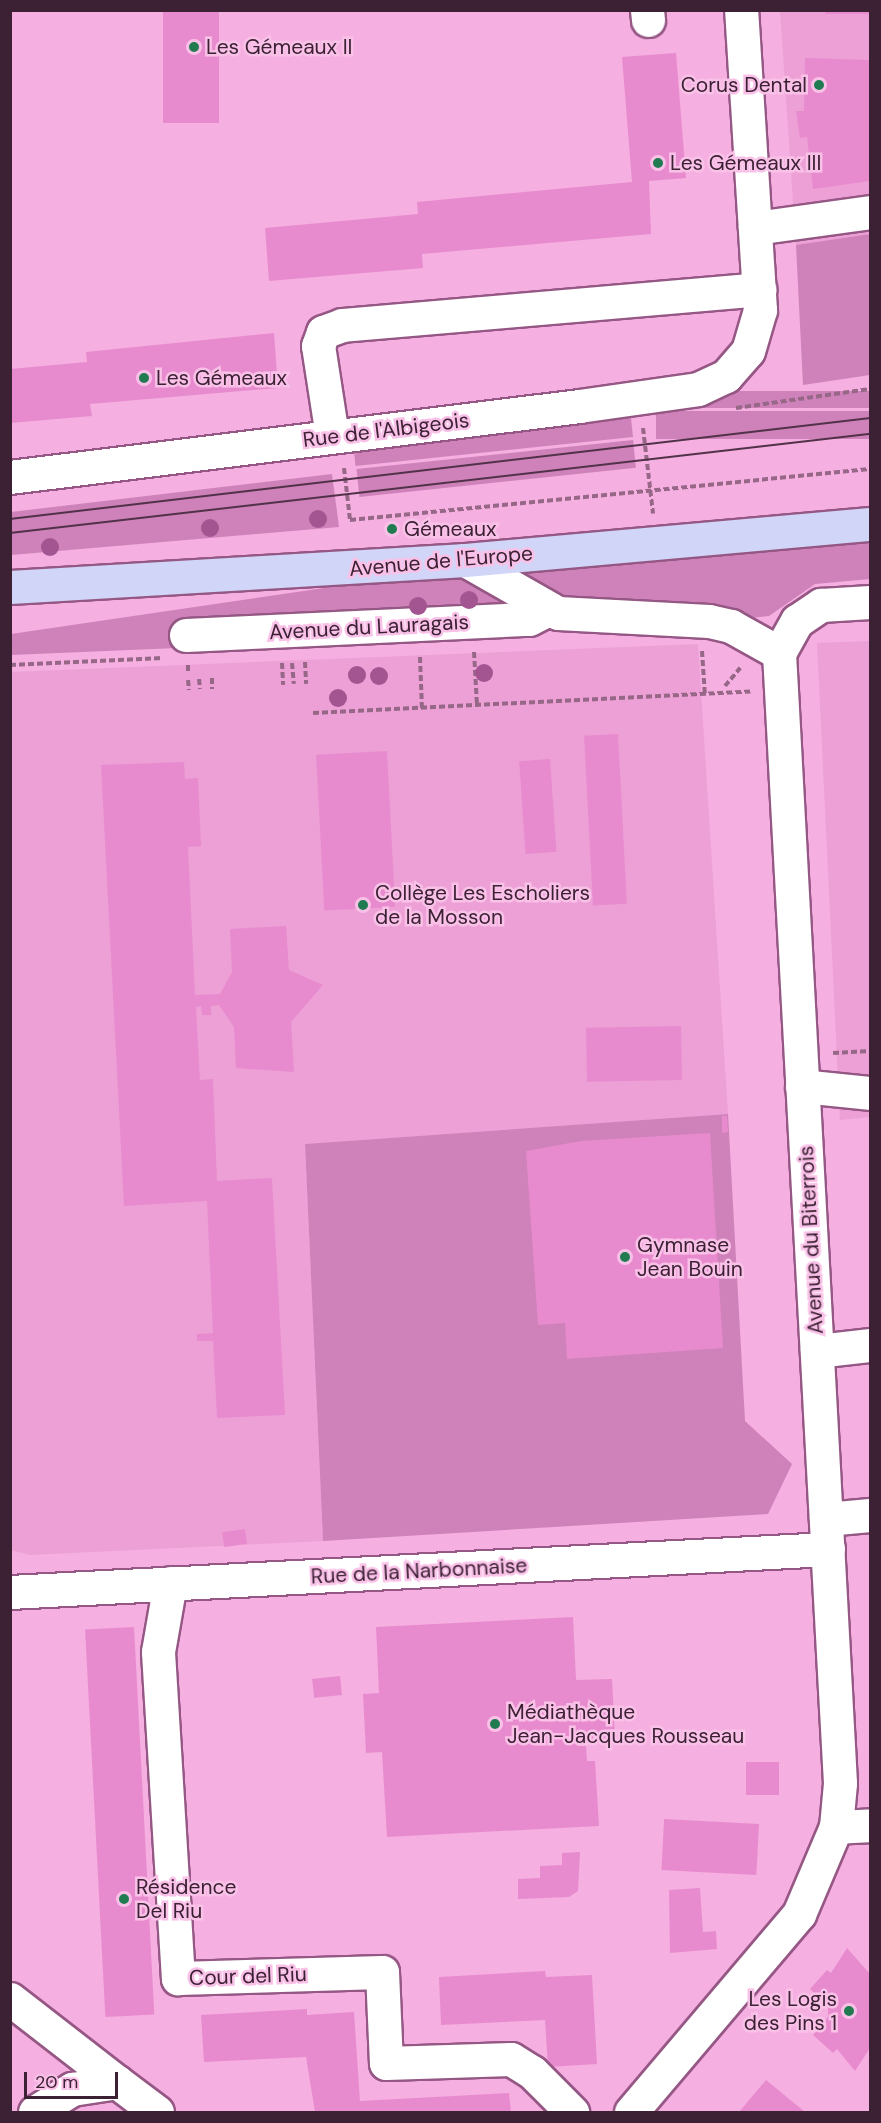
<!DOCTYPE html>
<meta charset="utf-8">
<style>
body{margin:0}
#map{position:relative;width:881px;height:2123px;overflow:hidden;background:#f5afe0;font-family:"DM Sans",sans-serif}
div>[style]{position:absolute}
[style*='--x']{left:calc(var(--x)*1px);top:calc(var(--y)*1px);width:calc(var(--w)*1px);rotate:calc(var(--a)*1deg)}
.built>*{inset:0;background:#eca0d6}
.green>*{inset:0;background:#ce82b9;transform-origin:0 0}
.building>*{inset:0;background:#e88bce;transform-origin:0 0}
.path>*{height:4px;margin-top:-2px;transform-origin:0;background:repeating-linear-gradient(90deg,#976788 0 6px,transparent 0 9px)}
.roads{filter:drop-shadow(2px 0 #955784) drop-shadow(-2px 0 #955784) drop-shadow(0 2px #955784) drop-shadow(0 -2px #955784)}
.minor>*{height:33px;margin:-16.5px;padding:0 16.5px;transform-origin:16.5px;border-radius:16.5px;background:#fff}
.major>*{height:33px;margin:-16.5px;padding:0 16.5px;transform-origin:16.5px;border-radius:16.5px;background:#d1d6f9}
.tram>*{height:1.5px;margin:-0.75px;padding:0 0.75px;transform-origin:0.75px;border-radius:0.75px;background:#523249}
.trees>*{width:18px;height:18px;margin:-9px;border-radius:50%;background:#a25590}
.dots>*{width:16px;height:16px;translate:-50% -50%;box-sizing:border-box;border:3px solid #fac1e8;border-radius:50%}
span{translate:-50% -50%;white-space:nowrap;text-align:center;line-height:1.15;-webkit-text-stroke:5px #fac1e8;paint-order:stroke}
.poi-label{font-size:21px;color:#3c2134}
.left{translate:0 -50%;text-align:left}
.right{translate:-100% -50%;text-align:right}
.street-label{font-size:21px;color:#3c2134}
.frame{position:absolute;inset:0;border:12px solid #3c2134;pointer-events:none}
.scale{position:absolute;left:24px;top:2072px;width:94px;height:27px;box-sizing:border-box;border:3px solid #3c2134;border-top:0;padding-left:8px;font-size:18px;line-height:21px;white-space:nowrap;color:#3c2134;-webkit-text-stroke:4px #fac1e8;paint-order:stroke}
</style>
<div id="map">
<div class="built">
<i style="clip-path:polygon(780px 11px,870px 11px,870px 234px,796px 245px)"></i>
<i style="clip-path:polygon(870px 641px,870px 1117px,840px 1120px,817px 643px)"></i>
<i style="clip-path:polygon(698px 644px,728px 1114px,305px 1144px,323px 1541px,30px 1555px,11px 1550px,11px 672px)"></i>
</div>
<div class="green">
<i style="clip-path:polygon(870px 234px,870px 375px,803px 385px,796px 245px)"></i>
<i style="left:870px;top:391px;width:17px;height:217px;rotate:90deg"></i>
<i style="left:870px;top:411px;width:28px;height:214px;rotate:90deg"></i>
<i style="left:631px;top:418px;width:19px;height:279px;rotate:84deg"></i>
<i style="left:633px;top:440px;width:28px;height:278px;rotate:84deg"></i>
<i style="clip-path:polygon(332px 474px,339px 527px,11px 555px,11px 512px)"></i>
<i style="clip-path:polygon(870px 542px,870px 579px,815px 584px,769px 616px,751px 618px,563px 603px,511px 573px)"></i>
<i style="clip-path:polygon(471px 576px,521px 612px,177px 648px,11px 655px,11px 634px,331px 587px)"></i>
<i style="clip-path:polygon(728px 1114px,745px 1421px,792px 1464px,768px 1514px,323px 1541px,305px 1144px)"></i>
</div>
<div class="building">
<i style="left:163px;top:10px;width:56px;height:113px"></i>
<i style="left:825px;top:10px;width:45px;height:4px"></i>
<i style="clip-path:polygon(676px 53px,686px 178px,649px 181px,651px 234px,422px 254px,423px 268px,269px 281px,265px 228px,418px 214px,417px 202px,632px 182px,622px 57px)"></i>
<i style="clip-path:polygon(805px 58px,870px 60px,870px 181px,813px 189px,807px 137px,800px 138px,796px 111px,804px 111px)"></i>
<i style="clip-path:polygon(274px 333px,278px 388px,90px 404px,92px 416px,10px 423px,10px 369px,87px 362px,86px 352px)"></i>
<i style="left:618px;top:734px;width:170px;height:34px;rotate:87deg"></i>
<i style="left:387px;top:751px;width:156px;height:71px;rotate:87deg"></i>
<i style="left:550px;top:759px;width:93px;height:31px;rotate:86deg"></i>
<i style="clip-path:polygon(184px 762px,185px 779px,198px 778px,201px 846px,188px 847px,195px 995px,220px 994px,232px 972px,230px 929px,286px 926px,289px 970px,323px 985px,291px 1022px,294px 1072px,236px 1068px,234px 1027px,219px 1005px,211px 1006px,211px 1015px,202px 1015px,201px 1006px,196px 1007px,200px 1080px,213px 1079px,217px 1181px,272px 1178px,285px 1415px,217px 1418px,213px 1341px,197px 1341px,197px 1334px,213px 1333px,207px 1201px,124px 1206px,101px 765px)"></i>
<i style="left:681px;top:1026px;width:54px;height:95px;rotate:89deg"></i>
<i style="clip-path:polygon(722px 1116px,727px 1116px,728px 1132px,722px 1133px)"></i>
<i style="clip-path:polygon(710px 1133px,723px 1348px,567px 1359px,565px 1323px,538px 1325px,526px 1151px,581px 1141px)"></i>
<i style="left:245px;top:1529px;width:15px;height:23px;rotate:82deg"></i>
<i style="clip-path:polygon(573px 1617px,576px 1680px,612px 1679px,615px 1738px,577px 1739px,577px 1746px,586px 1746px,587px 1761px,595px 1761px,599px 1826px,387px 1837px,382px 1752px,366px 1753px,363px 1694px,379px 1693px,376px 1627px)"></i>
<i style="left:134px;top:1627px;width:388px;height:49px;rotate:87deg"></i>
<i style="left:340px;top:1676px;width:19px;height:28px;rotate:84deg"></i>
<i style="left:779px;top:1762px;width:33px;height:33px;rotate:90deg"></i>
<i style="left:759px;top:1824px;width:51px;height:95px;rotate:93deg"></i>
<i style="clip-path:polygon(580px 1852px,578px 1891px,569px 1897px,518px 1899px,518px 1879px,540px 1878px,540px 1866px,562px 1865px,562px 1853px)"></i>
<i style="clip-path:polygon(700px 1888px,703px 1932px,716px 1931px,717px 1949px,670px 1953px,669px 1890px)"></i>
<i style="clip-path:polygon(847px 1948px,870px 1974px,870px 2048px,855px 2071px,837px 2049px,833px 2053px,813px 2035px,828px 2017px,828px 2006px,810px 1989px,827px 1970px,831px 1973px)"></i>
<i style="clip-path:polygon(545px 1971px,546px 1977px,592px 1975px,597px 2064px,548px 2067px,545px 2020px,441px 2025px,439px 1977px)"></i>
<i style="clip-path:polygon(307px 2009px,307px 2015px,354px 2012px,360px 2101px,509px 2093px,511px 2112px,315px 2112px,306px 2057px,204px 2062px,201px 2015px)"></i>
<i style="clip-path:polygon(766px 2080px,805px 2112px,739px 2112px)"></i>
</div>
<div class="path">
<i style="--x:736;--y:408;--w:135;--a:-8.1"></i>
<i style="--x:643;--y:428;--w:86;--a:83.3"></i>
<i style="--x:344;--y:468;--w:52;--a:83.4"></i>
<i style="--x:350;--y:520;--w:522;--a:-5.6"></i>
<i style="--x:702;--y:651;--w:45;--a:86.2"></i>
<i style="--x:474;--y:652;--w:54;--a:86.8"></i>
<i style="--x:420;--y:657;--w:52;--a:87.8"></i>
<i style="--x:305;--y:662;--w:22;--a:87"></i>
<i style="--x:282;--y:663;--w:22;--a:87"></i>
<i style="--x:292;--y:663;--w:21;--a:85"></i>
<i style="--x:10;--y:665;--w:153;--a:-2.6"></i>
<i style="--x:188;--y:665;--w:9;--a:90"></i>
<i style="--x:212;--y:678;--w:11;--a:90"></i>
<i style="--x:199;--y:679;--w:10;--a:84"></i>
<i style="--x:188;--y:680;--w:10;--a:84"></i>
<i style="--x:725;--y:686;--w:25;--a:-50"></i>
<i style="--x:313;--y:713;--w:438;--a:-2.8"></i>
<i style="--x:833;--y:1053;--w:37;--a:-3"></i>
</div>
<div class="roads">
<div class="minor">
<i style="--x:647;--y:10;--w:10;--a:84"></i>
<i style="--x:755;--y:228;--w:116;--a:-7.9"></i>
<i style="--x:332;--y:436;--w:91;--a:-98.8"></i>
<i style="--x:318;--y:346;--w:15;--a:-70"></i>
<i style="--x:323;--y:332;--w:20;--a:-20"></i>
<i style="--x:342;--y:325;--w:419;--a:-4.9"></i>
<i style="--x:10;--y:477;--w:573;--a:-7.11"></i>
<i style="--x:579;--y:406;--w:120;--a:-8.1"></i>
<i style="--x:698;--y:389;--w:31;--a:-25"></i>
<i style="--x:726;--y:376;--w:33;--a:-49"></i>
<i style="--x:748;--y:351;--w:43;--a:-73.7"></i>
<i style="--x:760;--y:310;--w:301;--a:-93.6"></i>
<i style="--x:465;--y:560;--w:107;--a:29.7"></i>
<i style="--x:558;--y:613;--w:151;--a:3"></i>
<i style="--x:709;--y:621;--w:23;--a:13"></i>
<i style="--x:731;--y:626;--w:55;--a:29.4"></i>
<i style="--x:186;--y:635;--w:343;--a:-2.7"></i>
<i style="--x:529;--y:619;--w:22;--a:-27"></i>
<i style="--x:802;--y:1086;--w:68;--a:5.9"></i>
<i style="--x:817;--y:1351;--w:53;--a:-6.5"></i>
<i style="--x:826;--y:1519;--w:44;--a:-5.2"></i>
<i style="--x:170;--y:1583;--w:70;--a:99.9"></i>
<i style="--x:158;--y:1652;--w:327;--a:86.5"></i>
<i style="--x:178;--y:1978;--w:204;--a:-1.7"></i>
<i style="--x:382;--y:1972;--w:91;--a:87.5"></i>
<i style="--x:386;--y:2063;--w:125;--a:-1.8"></i>
<i style="--x:511;--y:2059;--w:25;--a:32"></i>
<i style="--x:532;--y:2072;--w:57;--a:45"></i>
<i style="--x:10;--y:1592;--w:819;--a:-3.01"></i>
<i style="--x:836;--y:1827;--w:34;--a:-3"></i>
<i style="--x:10;--y:1999;--w:135;--a:37.8"></i>
<i style="--x:35;--y:2112;--w:44;--a:-31.9"></i>
<i style="--x:72;--y:2089;--w:46;--a:-8.8"></i>
<i style="--x:117;--y:2082;--w:50;--a:36.9"></i>
<i style="--x:631;--y:2112;--w:260;--a:-49.7"></i>
<i style="--x:799;--y:1914;--w:95;--a:-67"></i>
<i style="--x:836;--y:1827;--w:44;--a:-84.8"></i>
<i style="--x:840;--y:1783;--w:1132;--a:-93.09"></i>
<i style="--x:779;--y:653;--w:37;--a:-61"></i>
<i style="--x:797;--y:621;--w:29;--a:-34"></i>
<i style="--x:821;--y:605;--w:49;--a:-3.5"></i>
</div>
<div class="major">
<i style="--x:10;--y:587;--w:456;--a:-3.4"></i>
<i style="--x:465;--y:560;--w:407;--a:-5.1"></i>
</div>
</div>
<div class="tram">
<i style="--x:10;--y:519;--w:866;--a:-6.7"></i>
<i style="--x:10;--y:533;--w:866;--a:-6.57"></i>
</div>
<div class="trees">
<i style="left:318px;top:519px"></i>
<i style="left:210px;top:528px"></i>
<i style="left:50px;top:547px"></i>
<i style="left:469px;top:600px"></i>
<i style="left:418px;top:606px"></i>
<i style="left:484px;top:673px"></i>
<i style="left:357px;top:675px"></i>
<i style="left:379px;top:676px"></i>
<i style="left:338px;top:698px"></i>
</div>
<div class="dots">
<i style="left:194px;top:47px;background:#207b50"></i>
<i style="left:819px;top:85px;background:#207b50"></i>
<i style="left:658px;top:163px;background:#207b50"></i>
<i style="left:144px;top:378px;background:#207b50"></i>
<i style="left:392px;top:529px;background:#207b50"></i>
<i style="left:363px;top:905px;background:#207b50"></i>
<i style="left:625px;top:1257px;background:#207b50"></i>
<i style="left:495px;top:1724px;background:#207b50"></i>
<i style="left:124px;top:1899px;background:#207b50"></i>
<i style="left:849px;top:2011px;background:#207b50"></i>
</div>
<div class="poi-label">
<span class="left" style="left:206px;top:47px">Les Gémeaux II</span>
<span class="right" style="left:807px;top:85px">Corus Dental</span>
<span class="left" style="left:670px;top:163px">Les Gémeaux III</span>
<span class="left" style="left:156px;top:378px">Les Gémeaux</span>
<span class="left" style="left:404px;top:529px">Gémeaux</span>
<span class="left" style="left:375px;top:905px">Collège Les Escholiers<br>de la Mosson</span>
<span class="left" style="left:637px;top:1257px">Gymnase<br>Jean Bouin</span>
<span class="left" style="left:507px;top:1724px">Médiathèque<br>Jean-Jacques Rousseau</span>
<span class="left" style="left:136px;top:1899px">Résidence<br>Del Riu</span>
<span class="right" style="left:837px;top:2011px">Les Logis<br>des Pins 1</span>
</div>
<div class="street-label">
<span style="left:386px;top:430px;rotate:-7deg">Rue de l'Albigeois</span>
<span style="left:441px;top:561px;rotate:-5deg">Avenue de l'Europe</span>
<span style="left:369px;top:627px;rotate:-3deg">Avenue du Lauragais</span>
<span style="left:811px;top:1240px;rotate:-93deg">Avenue du Biterrois</span>
<span style="left:419px;top:1571px;rotate:-3deg">Rue de la Narbonnaise</span>
<span style="left:248px;top:1976px;rotate:-2deg">Cour del Riu</span>
</div>
<div class="frame"></div>
<div class="scale">20 m</div>
</div>
